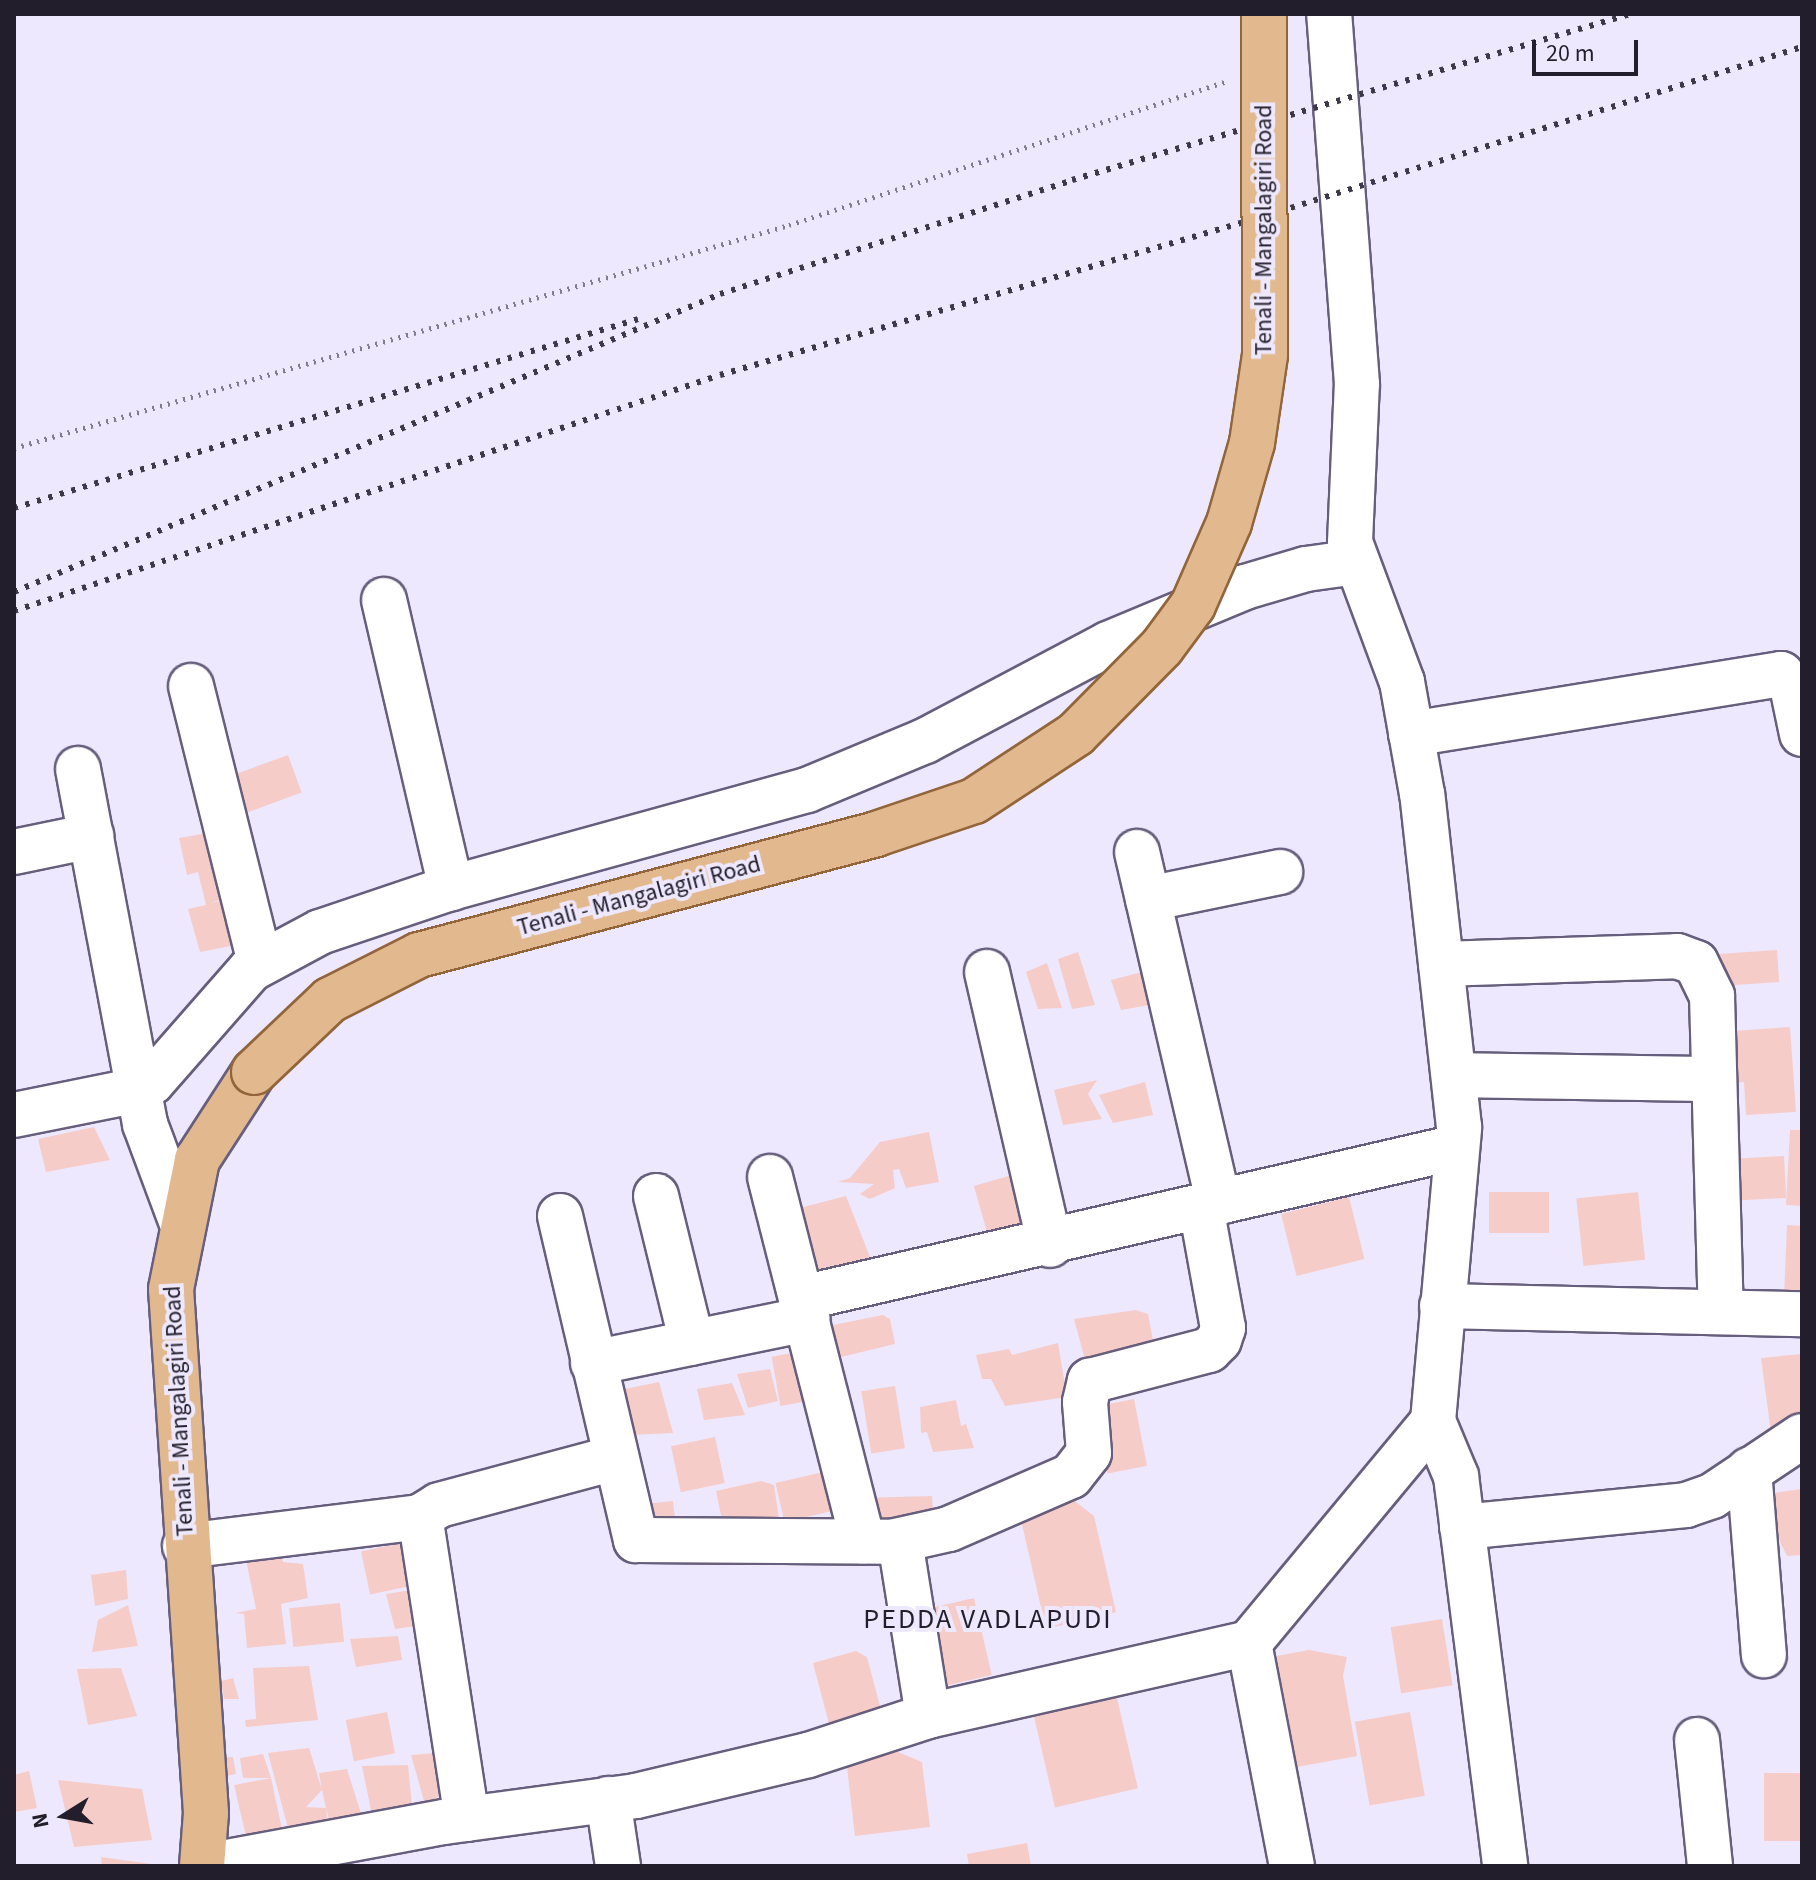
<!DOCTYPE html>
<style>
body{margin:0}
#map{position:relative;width:1816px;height:1880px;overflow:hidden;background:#ede8fd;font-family:"Source Sans 3",sans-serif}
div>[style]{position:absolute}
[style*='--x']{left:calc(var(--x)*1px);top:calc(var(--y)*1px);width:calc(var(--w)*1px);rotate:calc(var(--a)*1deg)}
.building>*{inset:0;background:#f6ccc9;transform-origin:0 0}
.path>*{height:5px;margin-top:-2.5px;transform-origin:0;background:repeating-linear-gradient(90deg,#817c8d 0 2px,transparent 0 8px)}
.roads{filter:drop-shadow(2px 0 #665e7c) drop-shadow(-2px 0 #665e7c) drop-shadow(0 2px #665e7c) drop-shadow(0 -2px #665e7c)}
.minor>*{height:44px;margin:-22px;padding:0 22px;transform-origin:22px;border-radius:22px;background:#fff}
.primary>*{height:44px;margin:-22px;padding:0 22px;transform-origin:22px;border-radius:22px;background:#e2b98e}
.rail>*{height:6px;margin-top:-3px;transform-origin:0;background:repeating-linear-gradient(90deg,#3e3948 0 4px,transparent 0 12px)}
.bridges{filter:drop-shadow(2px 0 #92653a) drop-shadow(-2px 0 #92653a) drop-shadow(0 2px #92653a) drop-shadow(0 -2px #92653a)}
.primary-bridge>*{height:44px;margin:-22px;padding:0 22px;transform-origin:22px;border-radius:22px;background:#e2b98e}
span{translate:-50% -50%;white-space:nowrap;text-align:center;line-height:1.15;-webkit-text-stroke:8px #ede8fd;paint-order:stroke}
.street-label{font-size:24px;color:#221e2b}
.quarter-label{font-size:28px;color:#221e2b;letter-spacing:2px}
.frame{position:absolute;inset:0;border:16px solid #221e2b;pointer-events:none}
.north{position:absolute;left:24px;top:1776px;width:80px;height:80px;-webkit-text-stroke:6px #ede8fd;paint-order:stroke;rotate:259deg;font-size:22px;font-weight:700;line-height:32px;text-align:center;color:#221e2b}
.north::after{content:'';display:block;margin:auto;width:28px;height:36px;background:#221e2b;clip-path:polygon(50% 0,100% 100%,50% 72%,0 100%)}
.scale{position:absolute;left:1532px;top:40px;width:106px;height:36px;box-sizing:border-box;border:4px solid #221e2b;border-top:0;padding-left:10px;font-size:24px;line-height:28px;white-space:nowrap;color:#221e2b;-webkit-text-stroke:6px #ede8fd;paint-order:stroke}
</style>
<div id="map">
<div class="building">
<i style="left:288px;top:755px;width:40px;height:58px;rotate:70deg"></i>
<i style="clip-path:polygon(214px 832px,228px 897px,210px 903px,225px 900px,231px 946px,200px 952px,188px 909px,206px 905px,198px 872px,187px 875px,179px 838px)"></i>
<i style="left:1777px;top:950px;width:32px;height:66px;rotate:86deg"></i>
<i style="clip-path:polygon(1078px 952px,1095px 1005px,1072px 1009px,1058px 959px)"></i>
<i style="clip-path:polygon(1047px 963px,1062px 1008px,1038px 1009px,1026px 972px)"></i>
<i style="clip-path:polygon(1146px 971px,1155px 1004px,1121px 1010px,1111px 980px)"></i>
<i style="clip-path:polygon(1790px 1027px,1796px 1112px,1746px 1115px,1744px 1082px,1722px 1084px,1718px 1032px)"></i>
<i style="clip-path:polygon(1097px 1080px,1088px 1094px,1102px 1119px,1063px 1125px,1054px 1090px)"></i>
<i style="clip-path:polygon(1145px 1082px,1153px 1115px,1113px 1123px,1099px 1095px)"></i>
<i style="clip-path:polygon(94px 1127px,110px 1160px,46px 1172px,38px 1139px)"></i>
<i style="clip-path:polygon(1790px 1130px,1802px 1130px,1802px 1206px,1786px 1205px)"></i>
<i style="clip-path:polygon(929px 1132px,939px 1182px,906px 1188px,899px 1169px,893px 1170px,895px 1188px,870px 1199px,860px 1194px,874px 1184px,838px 1182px,850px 1178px,880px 1142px)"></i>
<i style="left:1784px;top:1156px;width:42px;height:51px;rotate:87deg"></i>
<i style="left:1019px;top:1173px;width:60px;height:47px;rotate:74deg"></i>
<i style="left:1489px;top:1192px;width:60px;height:41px"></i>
<i style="left:1638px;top:1192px;width:68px;height:62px;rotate:84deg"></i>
<i style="clip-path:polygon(846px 1196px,872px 1262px,808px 1278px,792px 1210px)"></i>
<i style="left:1349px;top:1197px;width:64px;height:70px;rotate:76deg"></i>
<i style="clip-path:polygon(1787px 1225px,1802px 1226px,1802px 1298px,1784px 1297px)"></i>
<i style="clip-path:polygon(1136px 1310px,1148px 1314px,1157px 1362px,1088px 1371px,1074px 1319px)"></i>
<i style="clip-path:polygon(883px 1315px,890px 1319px,895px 1344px,837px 1358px,818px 1328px)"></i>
<i style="clip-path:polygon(1058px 1343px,1067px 1397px,1005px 1406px,991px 1379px,982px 1379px,976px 1355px,1009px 1349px,1012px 1355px)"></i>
<i style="left:815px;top:1349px;width:50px;height:44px;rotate:80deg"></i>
<i style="clip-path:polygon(1802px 1354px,1802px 1425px,1771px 1433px,1761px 1358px)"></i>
<i style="clip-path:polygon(770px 1369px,778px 1401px,748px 1408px,737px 1374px)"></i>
<i style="clip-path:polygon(659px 1382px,673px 1433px,631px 1435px,620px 1390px)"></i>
<i style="clip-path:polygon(732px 1383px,745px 1415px,704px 1420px,697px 1389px)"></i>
<i style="left:895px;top:1386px;width:63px;height:34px;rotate:81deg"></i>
<i style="left:1134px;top:1399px;width:68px;height:40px;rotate:79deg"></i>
<i style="clip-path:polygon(956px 1400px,961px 1426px,966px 1424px,974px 1448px,933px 1452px,927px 1432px,921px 1433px,920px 1407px)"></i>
<i style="left:715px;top:1437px;width:47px;height:45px;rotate:78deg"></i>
<i style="left:832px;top:1470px;width:40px;height:58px;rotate:77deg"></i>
<i style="clip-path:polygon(761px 1481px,774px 1485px,780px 1526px,725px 1535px,716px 1491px)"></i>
<i style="clip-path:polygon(1802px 1489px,1802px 1555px,1787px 1556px,1780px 1542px,1773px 1493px)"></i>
<i style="clip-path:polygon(1067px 1495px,1094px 1516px,1116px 1612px,1046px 1629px,1018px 1507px)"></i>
<i style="clip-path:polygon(932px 1496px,934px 1525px,874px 1539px,859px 1498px)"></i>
<i style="clip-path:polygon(673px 1501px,677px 1536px,634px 1505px)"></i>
<i style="left:406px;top:1542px;width:44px;height:46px;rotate:78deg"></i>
<i style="clip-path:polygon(281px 1554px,283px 1562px,303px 1564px,308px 1598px,281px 1604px,286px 1644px,247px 1648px,244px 1614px,235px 1613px,256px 1609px,245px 1555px)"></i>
<i style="clip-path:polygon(126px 1570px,128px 1599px,95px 1606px,91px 1575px)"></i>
<i style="clip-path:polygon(418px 1589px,430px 1624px,395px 1629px,386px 1594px)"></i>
<i style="left:974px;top:1598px;width:79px;height:52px;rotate:77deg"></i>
<i style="left:340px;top:1603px;width:39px;height:51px;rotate:84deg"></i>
<i style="clip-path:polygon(128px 1605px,138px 1646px,92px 1652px,98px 1620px)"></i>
<i style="left:1442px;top:1619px;width:67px;height:52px;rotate:81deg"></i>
<i style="clip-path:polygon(398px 1636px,402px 1660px,356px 1667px,350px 1639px)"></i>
<i style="clip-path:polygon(1309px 1650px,1347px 1657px,1343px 1676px,1357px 1756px,1280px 1770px,1260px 1659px)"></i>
<i style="clip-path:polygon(856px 1651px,867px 1657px,885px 1725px,833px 1739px,813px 1663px)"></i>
<i style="clip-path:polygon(309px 1666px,318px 1720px,246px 1727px,245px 1720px,256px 1719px,253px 1668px)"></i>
<i style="clip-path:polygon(121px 1668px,137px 1716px,88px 1725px,77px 1669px)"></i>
<i style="clip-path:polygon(233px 1678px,239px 1699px,224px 1699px,221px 1681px)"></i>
<i style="left:1114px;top:1685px;width:106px;height:85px;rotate:77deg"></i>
<i style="left:387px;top:1712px;width:42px;height:42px;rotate:79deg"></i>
<i style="left:1410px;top:1712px;width:85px;height:56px;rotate:80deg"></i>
<i style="clip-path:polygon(evenodd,309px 1748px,322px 1790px,319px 1773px,347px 1769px,364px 1823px,331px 1827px,326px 1808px,329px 1834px,292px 1843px,268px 1753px,309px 1748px,322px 1790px,326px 1808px,306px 1807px,322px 1790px)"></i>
<i style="clip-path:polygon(450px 1752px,453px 1792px,435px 1798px,441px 1813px,428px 1815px,411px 1755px)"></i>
<i style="clip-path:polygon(898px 1752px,922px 1762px,930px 1827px,855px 1836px,846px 1759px)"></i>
<i style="clip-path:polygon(263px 1754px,271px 1778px,285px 1843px,249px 1849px,234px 1785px,271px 1778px,243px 1778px,240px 1758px)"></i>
<i style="clip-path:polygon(233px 1757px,236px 1774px,222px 1777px,214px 1758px)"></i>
<i style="clip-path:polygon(408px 1765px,413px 1816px,374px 1825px,362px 1766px)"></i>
<i style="clip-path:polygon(29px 1771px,37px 1808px,14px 1812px,14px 1775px)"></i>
<i style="left:1802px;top:1773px;width:68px;height:38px;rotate:90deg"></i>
<i style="clip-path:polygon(58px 1780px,142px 1789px,152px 1840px,74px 1847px)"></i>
<i style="clip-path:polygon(1027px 1843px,1031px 1866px,969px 1866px,967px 1854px)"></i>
<i style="clip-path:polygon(101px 1857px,152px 1864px,152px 1866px,102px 1866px)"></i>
</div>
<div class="path">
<i style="--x:14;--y:448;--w:806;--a:-16.05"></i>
<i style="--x:789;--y:225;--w:461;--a:-18.2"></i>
</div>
<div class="roads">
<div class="minor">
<i style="--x:384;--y:600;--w:296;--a:76.9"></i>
<i style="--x:191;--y:686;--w:285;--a:76"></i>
<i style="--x:1411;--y:734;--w:375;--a:-9.2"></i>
<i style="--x:1781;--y:674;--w:16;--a:47"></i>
<i style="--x:1792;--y:686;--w:49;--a:78.2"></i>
<i style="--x:78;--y:769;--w:361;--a:79.3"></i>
<i style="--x:145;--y:1124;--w:103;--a:69.6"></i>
<i style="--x:14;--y:852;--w:79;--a:-11.7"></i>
<i style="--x:1137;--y:852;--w:360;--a:76.9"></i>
<i style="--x:1148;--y:899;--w:135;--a:-11.6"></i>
<i style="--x:1441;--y:964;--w:236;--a:-1.9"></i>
<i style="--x:1677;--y:956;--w:20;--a:20"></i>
<i style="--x:1696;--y:963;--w:37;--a:64"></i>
<i style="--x:1712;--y:996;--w:316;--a:88.4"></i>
<i style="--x:987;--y:972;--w:280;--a:77"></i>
<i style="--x:1454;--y:1075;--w:260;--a:0.9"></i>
<i style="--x:14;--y:1115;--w:126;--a:-11.4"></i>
<i style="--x:138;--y:1090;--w:16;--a:-30"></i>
<i style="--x:152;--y:1082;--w:150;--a:-48.8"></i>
<i style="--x:251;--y:969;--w:78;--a:-28.2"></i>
<i style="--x:320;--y:932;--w:138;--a:-18.6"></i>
<i style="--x:451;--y:888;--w:369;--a:-15.4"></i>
<i style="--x:807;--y:790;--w:128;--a:-22.6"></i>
<i style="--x:925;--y:741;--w:207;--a:-27.9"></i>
<i style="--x:1108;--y:644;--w:148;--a:-22.6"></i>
<i style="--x:1245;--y:587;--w:64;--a:-16.4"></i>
<i style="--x:1306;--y:569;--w:51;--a:-7.8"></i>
<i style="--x:770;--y:1177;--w:376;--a:75.7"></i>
<i style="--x:656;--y:1196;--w:151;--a:76.2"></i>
<i style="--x:560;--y:1216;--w:333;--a:76.8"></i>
<i style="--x:636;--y:1540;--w:255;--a:0.4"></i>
<i style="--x:891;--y:1542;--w:59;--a:-12.6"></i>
<i style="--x:949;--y:1529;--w:133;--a:-23.5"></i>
<i style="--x:1071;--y:1476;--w:29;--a:-52"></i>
<i style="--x:1089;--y:1453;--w:51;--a:-94.5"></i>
<i style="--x:1085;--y:1402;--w:22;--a:-77"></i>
<i style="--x:1090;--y:1381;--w:123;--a:-14.6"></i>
<i style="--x:1209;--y:1350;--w:14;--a:-45"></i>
<i style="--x:1219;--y:1340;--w:13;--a:-72"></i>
<i style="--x:1223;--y:1328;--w:123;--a:-100.3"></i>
<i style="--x:802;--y:1298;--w:672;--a:-12.98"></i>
<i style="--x:1442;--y:1306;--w:360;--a:1.3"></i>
<i style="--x:593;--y:1363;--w:219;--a:-11.6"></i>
<i style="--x:1433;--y:1421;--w:60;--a:67.3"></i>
<i style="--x:1456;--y:1476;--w:393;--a:82.8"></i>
<i style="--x:1749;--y:1470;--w:186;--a:85.4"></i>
<i style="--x:1462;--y:1527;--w:225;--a:-5.6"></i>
<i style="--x:1686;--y:1505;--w:28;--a:-19"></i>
<i style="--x:1712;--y:1496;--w:108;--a:-33.7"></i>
<i style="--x:900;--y:1541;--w:177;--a:80.9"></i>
<i style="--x:185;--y:1546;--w:237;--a:-7"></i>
<i style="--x:1249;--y:1643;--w:227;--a:79.1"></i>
<i style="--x:1697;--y:1740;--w:127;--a:84.1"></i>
<i style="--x:608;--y:1799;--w:68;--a:81.5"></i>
<i style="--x:467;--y:1819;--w:306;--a:-98.8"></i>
<i style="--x:420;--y:1517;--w:22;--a:-32"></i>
<i style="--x:439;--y:1505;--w:181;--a:-15"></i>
<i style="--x:206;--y:1866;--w:242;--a:-10.5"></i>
<i style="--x:444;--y:1822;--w:194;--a:-7.7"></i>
<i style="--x:636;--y:1796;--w:177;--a:-13.4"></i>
<i style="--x:808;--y:1755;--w:126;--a:-18"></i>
<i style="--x:928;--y:1716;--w:329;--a:-12.8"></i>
<i style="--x:1249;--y:1643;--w:288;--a:-50.3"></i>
<i style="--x:1433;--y:1421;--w:295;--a:-84.9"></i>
<i style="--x:1459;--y:1127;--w:335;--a:-96.3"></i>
<i style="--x:1422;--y:794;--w:114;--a:-100.1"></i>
<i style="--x:1402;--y:682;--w:149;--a:-110.4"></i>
<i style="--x:1350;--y:542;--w:158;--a:-87.5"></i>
<i style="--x:1357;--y:384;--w:371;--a:-94.3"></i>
</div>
<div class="primary">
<i style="--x:202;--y:1866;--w:53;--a:-85.7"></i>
<i style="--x:206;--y:1813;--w:525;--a:-93.82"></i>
<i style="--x:171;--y:1289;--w:132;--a:-78.6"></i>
<i style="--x:197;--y:1160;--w:105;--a:-57.1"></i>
</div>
</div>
<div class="rail">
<i style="--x:14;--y:508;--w:652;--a:-16.85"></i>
<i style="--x:14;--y:592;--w:766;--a:-22.88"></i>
<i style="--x:720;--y:294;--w:370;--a:-17.9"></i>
<i style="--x:1072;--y:180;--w:582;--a:-16.57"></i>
<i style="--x:14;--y:611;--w:744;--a:-18.48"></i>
<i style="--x:720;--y:375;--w:571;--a:-16.28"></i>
<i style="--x:1268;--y:215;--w:560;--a:-17.46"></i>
</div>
<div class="bridges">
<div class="primary-bridge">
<i style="--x:254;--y:1072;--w:105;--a:-43.5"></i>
<i style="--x:330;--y:1000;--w:100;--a:-26.8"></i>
<i style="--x:419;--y:955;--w:473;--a:-14.8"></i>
<i style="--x:876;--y:834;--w:103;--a:-18.6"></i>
<i style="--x:974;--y:801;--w:122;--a:-33.3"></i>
<i style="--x:1076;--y:734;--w:122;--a:-45.3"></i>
<i style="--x:1162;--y:647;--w:52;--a:-53.6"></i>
<i style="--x:1193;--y:605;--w:90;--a:-66.3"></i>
<i style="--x:1229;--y:523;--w:83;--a:-74"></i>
<i style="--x:1252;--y:443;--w:89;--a:-81.6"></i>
<i style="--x:1265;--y:355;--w:341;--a:-90.2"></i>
</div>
</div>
<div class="street-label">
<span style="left:1264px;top:230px;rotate:-90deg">Tenali - Mangalagiri Road</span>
<span style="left:639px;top:896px;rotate:-15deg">Tenali - Mangalagiri Road</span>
<span style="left:179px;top:1411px;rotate:-93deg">Tenali - Mangalagiri Road</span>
</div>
<div class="quarter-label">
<span style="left:988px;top:1619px">PEDDA VADLAPUDI</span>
</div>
<div class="frame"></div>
<div class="north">N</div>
<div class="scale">20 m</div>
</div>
